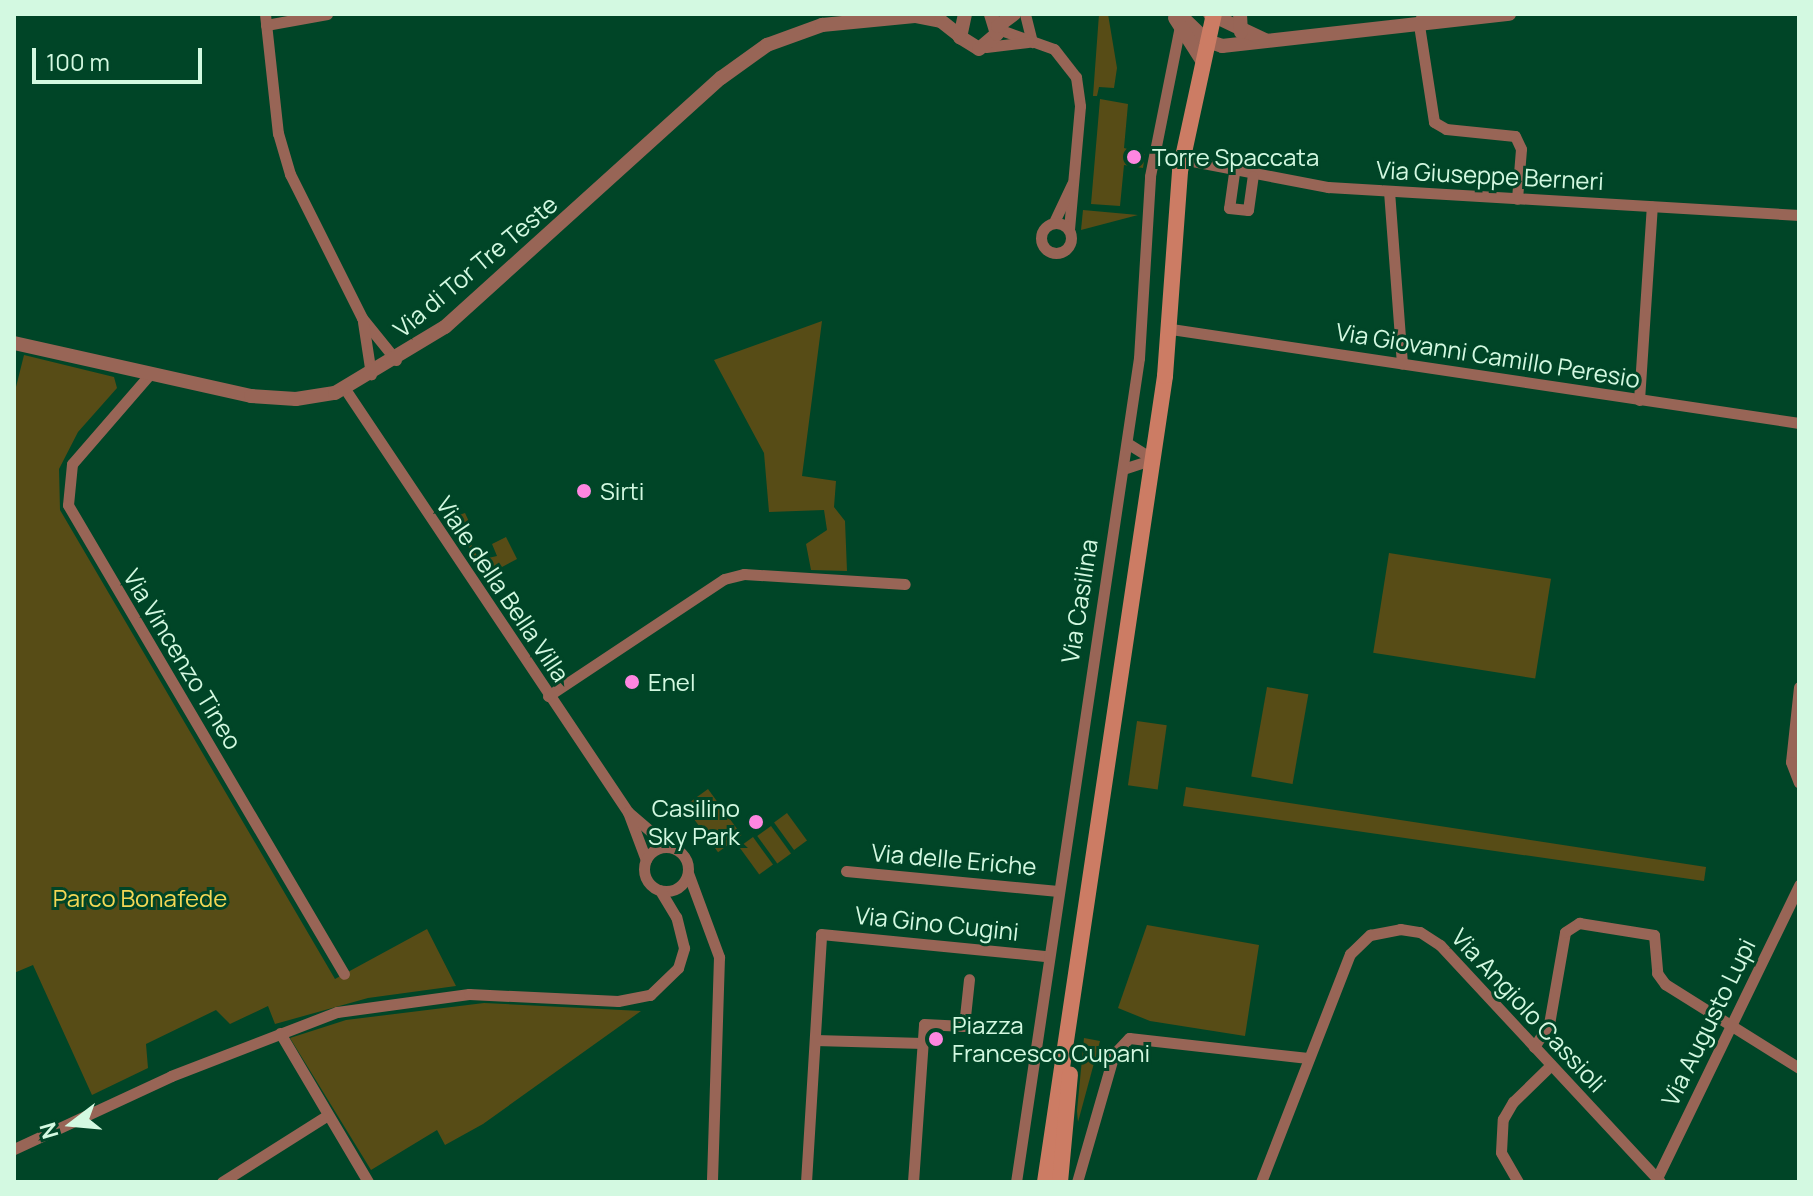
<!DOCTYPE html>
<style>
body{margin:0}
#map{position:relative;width:1813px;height:1196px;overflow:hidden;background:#004527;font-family:Manrope,sans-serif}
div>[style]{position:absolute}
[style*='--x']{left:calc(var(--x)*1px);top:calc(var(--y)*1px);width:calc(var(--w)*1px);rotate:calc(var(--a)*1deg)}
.green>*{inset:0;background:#574c16;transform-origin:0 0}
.minor>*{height:11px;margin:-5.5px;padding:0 5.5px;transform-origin:5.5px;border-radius:5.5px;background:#986556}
.minor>.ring{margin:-5.5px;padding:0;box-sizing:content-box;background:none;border:11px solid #986556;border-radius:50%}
.tertiary>*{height:14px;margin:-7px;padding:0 7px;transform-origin:7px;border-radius:7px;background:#986556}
.secondary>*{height:16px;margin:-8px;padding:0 8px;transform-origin:8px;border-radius:8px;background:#cc7c64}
.dots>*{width:22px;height:22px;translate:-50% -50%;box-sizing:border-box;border:4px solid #004527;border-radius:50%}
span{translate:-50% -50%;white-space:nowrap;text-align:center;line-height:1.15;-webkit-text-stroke:6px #004527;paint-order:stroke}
.poi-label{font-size:24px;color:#d3f9e1}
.left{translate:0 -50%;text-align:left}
.right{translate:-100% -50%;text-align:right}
.street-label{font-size:24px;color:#d3f9e1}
.park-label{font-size:24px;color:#f3d755}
.frame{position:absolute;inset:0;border:16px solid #d3f9e1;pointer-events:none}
.north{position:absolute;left:32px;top:1084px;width:80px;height:80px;-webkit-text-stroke:6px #004527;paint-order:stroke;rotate:254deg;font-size:22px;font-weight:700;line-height:32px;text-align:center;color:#d3f9e1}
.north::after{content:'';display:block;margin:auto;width:28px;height:36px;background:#d3f9e1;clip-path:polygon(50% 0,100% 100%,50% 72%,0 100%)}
.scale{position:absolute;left:32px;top:48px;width:170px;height:36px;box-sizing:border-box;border:4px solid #d3f9e1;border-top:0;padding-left:10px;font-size:24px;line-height:28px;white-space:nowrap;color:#d3f9e1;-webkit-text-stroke:6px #004527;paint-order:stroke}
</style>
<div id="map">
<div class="green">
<i style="clip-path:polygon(1099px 14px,1108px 14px,1117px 68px,1114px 88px,1099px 87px,1097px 96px,1093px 96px)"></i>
<i style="clip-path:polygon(1100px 99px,1128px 104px,1124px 148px,1145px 154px,1143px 168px,1124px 165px,1120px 206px,1091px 204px)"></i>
<i style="clip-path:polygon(1083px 210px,1138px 215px,1081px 230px)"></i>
<i style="clip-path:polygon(822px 321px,802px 476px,836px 481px,834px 507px,845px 521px,847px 571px,811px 570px,806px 544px,827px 530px,824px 510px,769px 512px,764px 453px,714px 360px)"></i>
<i style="clip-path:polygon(24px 355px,114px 377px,117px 388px,78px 432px,59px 469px,60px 510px,335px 979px,427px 929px,456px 986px,368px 998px,275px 1024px,268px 1006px,230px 1024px,216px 1010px,146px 1044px,148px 1068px,92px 1095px,33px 965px,14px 973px,14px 395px)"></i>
<i style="clip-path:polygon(465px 513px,471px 526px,464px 530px,479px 560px,497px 556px,492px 544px,506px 537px,517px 559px,487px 575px,452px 522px,453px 517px)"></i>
<i style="left:1389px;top:553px;width:164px;height:101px;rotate:9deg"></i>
<i style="left:1267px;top:687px;width:42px;height:91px;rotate:10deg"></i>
<i style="left:1137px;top:721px;width:30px;height:65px;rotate:8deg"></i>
<i style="clip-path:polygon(1186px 787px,1706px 867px,1704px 881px,1183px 806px)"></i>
<i style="left:708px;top:789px;width:57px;height:29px;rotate:54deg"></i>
<i style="left:787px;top:813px;width:34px;height:16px;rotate:54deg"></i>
<i style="left:771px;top:826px;width:34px;height:17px;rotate:54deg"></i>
<i style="left:753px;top:837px;width:34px;height:17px;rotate:54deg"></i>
<i style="clip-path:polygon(1147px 925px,1259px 945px,1245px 1036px,1150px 1021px,1118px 1008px)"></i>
<i style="clip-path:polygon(484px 1003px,641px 1011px,483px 1124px,445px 1145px,437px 1130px,371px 1170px,290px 1038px,346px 1020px)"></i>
<i style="clip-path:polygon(1084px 1038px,1100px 1041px,1078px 1122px,1077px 1111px)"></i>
</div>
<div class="minor">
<i style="--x:265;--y:14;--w:120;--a:83.8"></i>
<i style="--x:278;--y:133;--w:43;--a:73.7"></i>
<i style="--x:290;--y:174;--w:161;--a:63.4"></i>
<i style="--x:362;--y:318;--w:54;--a:51"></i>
<i style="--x:1025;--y:14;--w:29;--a:76"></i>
<i style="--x:1422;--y:14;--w:11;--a:105"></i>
<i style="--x:1419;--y:25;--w:98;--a:81.2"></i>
<i style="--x:1434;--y:122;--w:14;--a:30"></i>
<i style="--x:1446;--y:129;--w:69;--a:5.8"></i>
<i style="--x:1515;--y:136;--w:14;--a:65"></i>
<i style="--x:1521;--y:149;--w:50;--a:94.6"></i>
<i style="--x:266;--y:25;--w:62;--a:-10.2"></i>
<i style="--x:998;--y:29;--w:59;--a:19.7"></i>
<i style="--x:1054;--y:49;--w:36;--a:52"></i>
<i style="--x:1076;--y:77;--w:29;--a:82"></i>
<i style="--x:1080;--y:106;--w:124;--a:95.1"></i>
<i style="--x:986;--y:47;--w:42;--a:-6.8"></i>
<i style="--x:1182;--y:159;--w:149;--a:10.9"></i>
<i style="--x:1328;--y:187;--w:472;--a:3.4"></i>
<i style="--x:1234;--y:173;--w:35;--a:98"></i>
<i style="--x:1229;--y:208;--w:19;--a:6"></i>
<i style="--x:1248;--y:210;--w:34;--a:-82"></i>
<i style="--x:1389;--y:191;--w:173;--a:85.7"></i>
<i style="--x:1054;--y:222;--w:42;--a:-64.7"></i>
<i class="ring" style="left:1041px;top:223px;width:19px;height:19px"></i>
<i style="--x:363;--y:322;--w:53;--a:81.3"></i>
<i style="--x:1171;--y:329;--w:635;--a:8.51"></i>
<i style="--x:150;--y:374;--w:119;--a:130.9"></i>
<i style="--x:72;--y:464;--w:41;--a:95.6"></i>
<i style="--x:68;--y:505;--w:544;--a:59.52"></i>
<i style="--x:345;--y:389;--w:509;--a:56.22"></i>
<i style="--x:628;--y:812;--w:51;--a:69.4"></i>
<i style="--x:1639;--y:400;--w:194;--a:-86.2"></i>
<i style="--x:1127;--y:443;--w:31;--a:32"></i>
<i style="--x:1123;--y:469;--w:32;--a:-18"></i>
<i style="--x:1799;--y:687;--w:75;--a:96.1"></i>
<i style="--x:1791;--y:762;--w:22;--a:69"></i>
<i style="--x:548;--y:696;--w:211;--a:-33.6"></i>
<i style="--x:724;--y:579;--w:21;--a:-14"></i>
<i style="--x:744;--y:574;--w:161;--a:3.6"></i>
<i style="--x:628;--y:812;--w:54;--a:40.5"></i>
<i class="ring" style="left:644px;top:847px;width:33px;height:33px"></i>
<i style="--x:846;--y:871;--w:213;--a:5.4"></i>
<i style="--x:688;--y:873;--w:90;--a:69.7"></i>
<i style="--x:719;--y:957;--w:225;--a:91.8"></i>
<i style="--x:280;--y:1033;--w:173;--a:59.4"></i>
<i style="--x:815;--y:1040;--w:108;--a:1.6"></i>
<i style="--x:1534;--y:1047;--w:27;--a:-57"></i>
<i style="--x:1549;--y:1024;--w:93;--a:-80.1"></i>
<i style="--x:1565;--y:932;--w:17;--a:-33"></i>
<i style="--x:1579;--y:923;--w:76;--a:9.1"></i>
<i style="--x:1654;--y:935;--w:38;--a:85"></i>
<i style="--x:1657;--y:973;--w:14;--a:54"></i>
<i style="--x:1665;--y:984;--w:158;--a:32.1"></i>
<i style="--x:14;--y:1149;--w:173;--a:-24.9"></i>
<i style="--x:171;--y:1076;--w:178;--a:-21.1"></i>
<i style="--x:337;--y:1012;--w:133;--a:-7.8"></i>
<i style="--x:469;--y:994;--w:149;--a:2.7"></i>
<i style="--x:618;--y:1001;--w:33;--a:-11"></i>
<i style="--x:650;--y:995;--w:39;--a:-44"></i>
<i style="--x:678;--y:968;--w:21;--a:-73"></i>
<i style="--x:684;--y:948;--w:32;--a:-104"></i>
<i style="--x:676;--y:917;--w:31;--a:-121"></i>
<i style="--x:1657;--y:1178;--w:326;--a:-64.1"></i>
<i style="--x:222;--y:1182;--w:125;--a:-32.3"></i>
<i style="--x:806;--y:1182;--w:248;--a:-86.5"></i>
<i style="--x:821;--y:934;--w:227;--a:5.6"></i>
<i style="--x:913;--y:1182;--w:158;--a:-86"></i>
<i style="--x:924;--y:1024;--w:40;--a:2.9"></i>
<i style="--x:964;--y:1026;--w:47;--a:-83.9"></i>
<i style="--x:1016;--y:1182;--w:833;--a:-81.51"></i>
<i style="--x:1139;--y:358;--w:182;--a:-86.5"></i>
<i style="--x:1150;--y:176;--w:153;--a:-78.7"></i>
<i style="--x:1077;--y:1182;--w:133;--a:-73.9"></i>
<i style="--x:1114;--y:1054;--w:22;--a:-47"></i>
<i style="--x:1129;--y:1038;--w:180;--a:6.4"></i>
<i style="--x:1261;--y:1182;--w:245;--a:-68.7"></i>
<i style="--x:1350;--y:954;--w:28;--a:-44"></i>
<i style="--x:1370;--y:935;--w:31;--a:-11"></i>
<i style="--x:1400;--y:929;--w:20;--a:9"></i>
<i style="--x:1420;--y:932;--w:24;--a:33"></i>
<i style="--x:1440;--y:945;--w:323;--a:47.1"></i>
<i style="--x:1518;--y:1182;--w:34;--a:-120"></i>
<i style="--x:1501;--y:1152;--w:33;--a:-87"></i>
<i style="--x:1503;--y:1119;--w:20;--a:-60"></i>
<i style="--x:1513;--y:1102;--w:53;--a:-44.2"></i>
</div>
<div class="tertiary">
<i style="--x:965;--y:14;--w:24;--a:102"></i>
<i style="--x:960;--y:37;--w:22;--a:32"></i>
<i style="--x:979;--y:49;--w:23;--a:-40"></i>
<i style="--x:997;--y:34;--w:21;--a:-107"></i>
<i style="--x:1179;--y:14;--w:39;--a:44"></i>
<i style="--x:1207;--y:41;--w:16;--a:18"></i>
<i style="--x:1222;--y:46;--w:289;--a:-6.4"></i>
<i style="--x:1210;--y:14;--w:61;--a:25.3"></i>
<i style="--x:1240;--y:14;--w:18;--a:87"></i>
<i style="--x:1175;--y:18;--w:52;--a:57.5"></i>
<i style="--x:998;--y:26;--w:20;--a:-37"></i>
<i style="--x:14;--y:343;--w:243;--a:12.6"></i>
<i style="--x:251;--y:396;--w:45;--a:3.8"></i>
<i style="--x:296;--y:399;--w:39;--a:-9"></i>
<i style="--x:335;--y:393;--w:128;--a:-31"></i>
<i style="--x:445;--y:327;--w:372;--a:-42.1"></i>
<i style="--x:721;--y:78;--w:57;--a:-35.7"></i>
<i style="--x:767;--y:45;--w:59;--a:-20"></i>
<i style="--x:822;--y:25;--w:93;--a:-5.5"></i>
<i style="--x:915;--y:16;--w:26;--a:11"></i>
<i style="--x:941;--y:21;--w:23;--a:38"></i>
</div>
<div class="secondary">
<i style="--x:1045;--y:1182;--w:815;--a:-81.53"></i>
<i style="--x:1165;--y:376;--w:206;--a:-85.8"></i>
<i style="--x:1180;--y:171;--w:161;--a:-77.8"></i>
<i style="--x:1060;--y:1182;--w:108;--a:-84.7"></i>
</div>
<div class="dots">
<i style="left:1134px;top:157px;background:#fe86e0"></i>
<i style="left:584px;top:491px;background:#fe86e0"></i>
<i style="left:632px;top:682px;background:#fe86e0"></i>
<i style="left:756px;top:822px;background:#fe86e0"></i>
<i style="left:936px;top:1039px;background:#fe86e0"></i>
</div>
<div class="poi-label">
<span class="left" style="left:1152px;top:157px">Torre Spaccata</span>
<span class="left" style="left:600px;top:491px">Sirti</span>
<span class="left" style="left:648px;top:682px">Enel</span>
<span class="right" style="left:740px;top:822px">Casilino<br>Sky Park</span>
<span class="left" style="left:952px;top:1039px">Piazza<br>Francesco Cupani</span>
</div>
<div class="street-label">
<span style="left:1490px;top:175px;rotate:3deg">Via Giuseppe Berneri</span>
<span style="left:475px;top:266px;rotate:-40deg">Via di Tor Tre Teste</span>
<span style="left:1488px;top:355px;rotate:9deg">Via Giovanni Camillo Peresio</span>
<span style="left:503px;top:589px;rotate:56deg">Viale della Bella Villa</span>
<span style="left:1079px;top:601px;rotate:-81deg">Via Casilina</span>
<span style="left:183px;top:659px;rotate:59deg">Via Vincenzo Tineo</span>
<span style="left:954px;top:859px;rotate:5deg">Via delle Eriche</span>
<span style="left:937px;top:923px;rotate:6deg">Via Gino Cugini</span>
<span style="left:1529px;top:1010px;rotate:47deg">Via Angiolo Cassioli</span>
<span style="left:1708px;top:1022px;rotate:-64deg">Via Augusto Lupi</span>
</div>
<div class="park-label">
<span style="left:140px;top:898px">Parco Bonafede</span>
</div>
<div class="frame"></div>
<div class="north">N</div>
<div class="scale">100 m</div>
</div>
